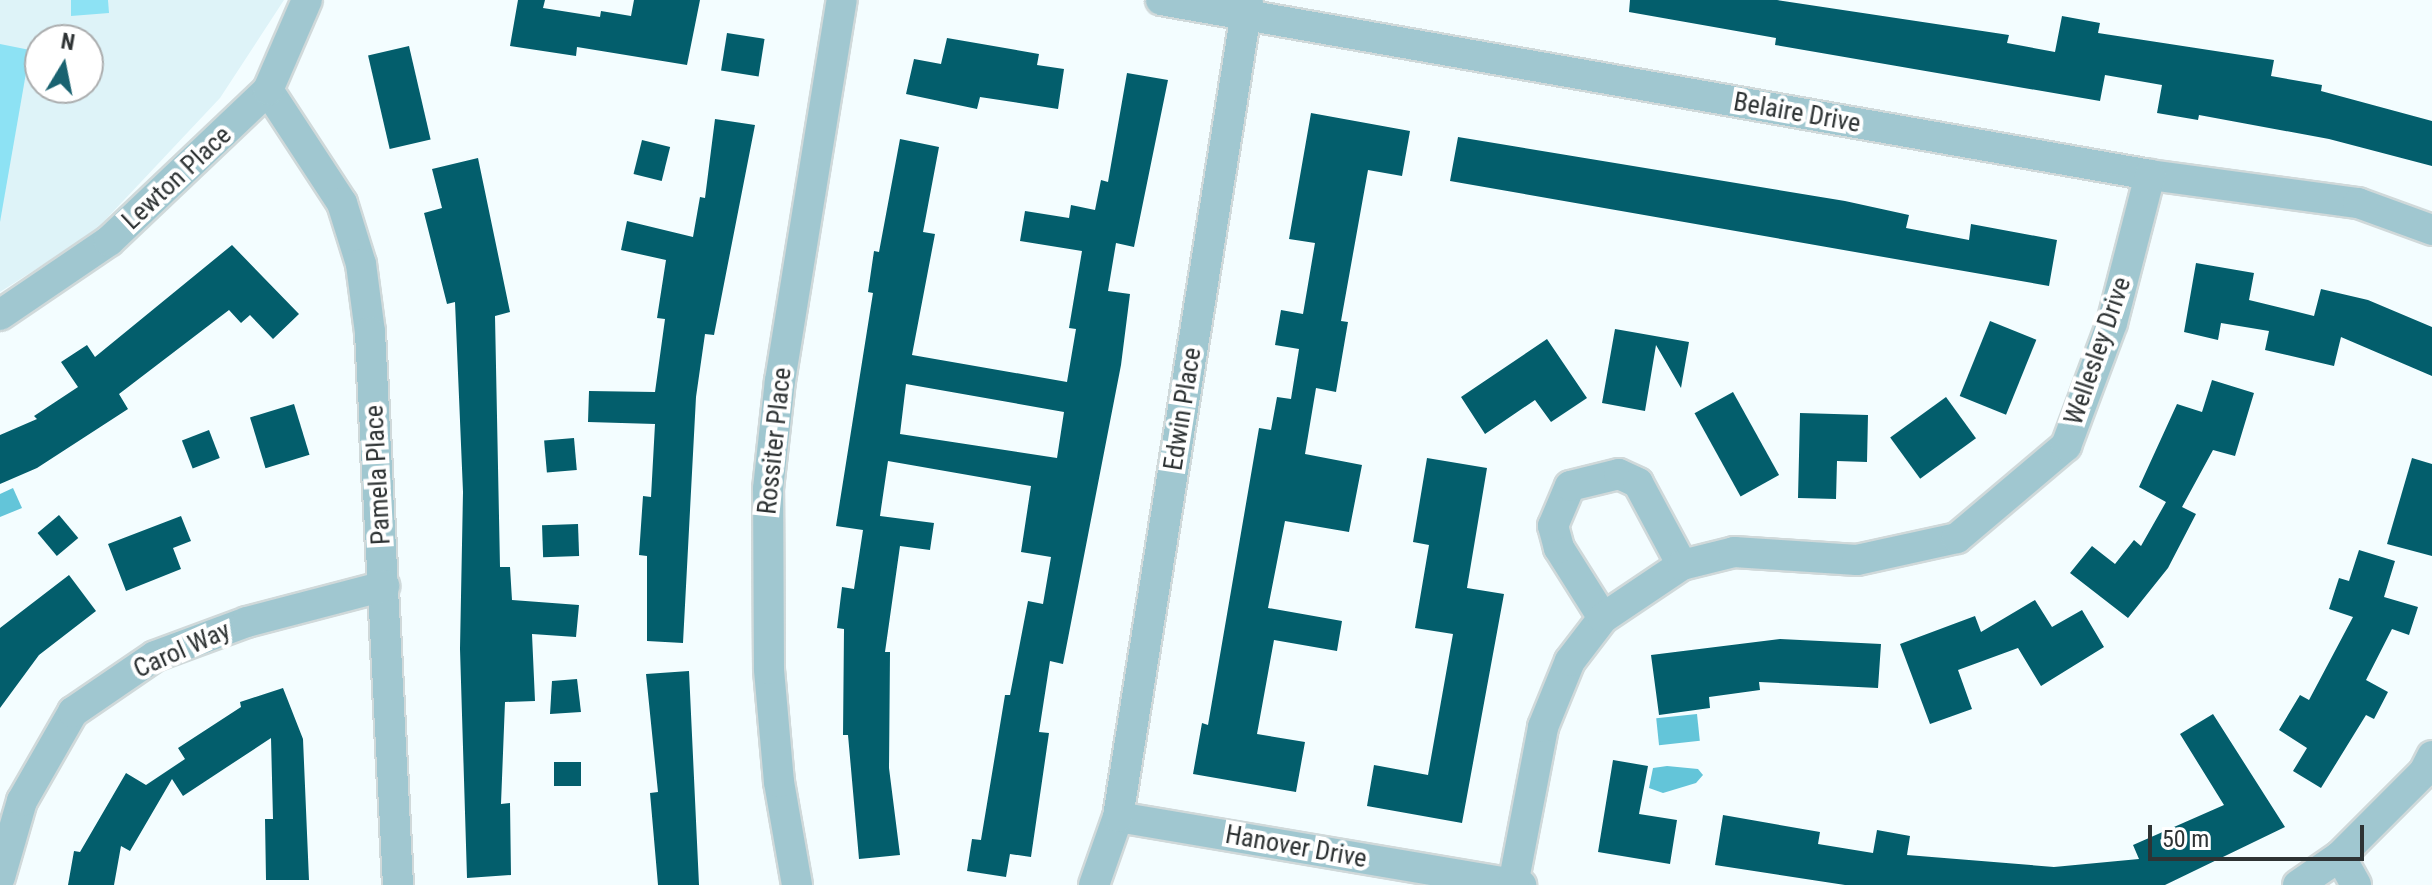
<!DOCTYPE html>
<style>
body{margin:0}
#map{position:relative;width:2432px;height:885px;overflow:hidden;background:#f3fdff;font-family:"Roboto Condensed",sans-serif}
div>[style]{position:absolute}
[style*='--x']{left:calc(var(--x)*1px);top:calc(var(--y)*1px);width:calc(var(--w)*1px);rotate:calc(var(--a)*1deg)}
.built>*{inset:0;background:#def3f8}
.green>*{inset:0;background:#8de2f4}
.water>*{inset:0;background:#63c5d9;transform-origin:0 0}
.building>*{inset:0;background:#035e6c;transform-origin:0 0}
.roads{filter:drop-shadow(2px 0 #d0d9da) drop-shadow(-2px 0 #d0d9da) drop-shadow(0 2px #d0d9da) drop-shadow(0 -2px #d0d9da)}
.street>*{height:30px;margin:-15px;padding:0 15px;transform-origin:15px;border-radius:15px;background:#a0c7d0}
span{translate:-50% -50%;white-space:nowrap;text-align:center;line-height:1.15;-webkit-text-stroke:8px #fff;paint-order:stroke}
.street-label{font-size:26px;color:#2e3334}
.north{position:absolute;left:24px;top:24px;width:80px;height:80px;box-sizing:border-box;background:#fff;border:2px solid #abadae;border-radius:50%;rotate:10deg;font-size:22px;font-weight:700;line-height:32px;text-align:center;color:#2e3334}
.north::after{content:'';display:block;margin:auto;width:28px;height:36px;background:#196270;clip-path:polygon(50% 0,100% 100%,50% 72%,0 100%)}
.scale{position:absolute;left:2148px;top:825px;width:216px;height:36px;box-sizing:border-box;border:4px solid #2e3334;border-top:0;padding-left:10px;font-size:24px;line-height:28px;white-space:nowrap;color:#2e3334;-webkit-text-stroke:6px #fff;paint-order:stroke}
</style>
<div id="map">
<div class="built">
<i style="clip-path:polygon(evenodd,0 0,284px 0,220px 98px,93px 233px,0 292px,0 0,40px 40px,88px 40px,88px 88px,40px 88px,40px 40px)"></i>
</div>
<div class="green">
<i style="clip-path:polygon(71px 0,108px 0,109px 13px,71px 16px)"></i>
<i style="clip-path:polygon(0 44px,30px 50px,0 222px)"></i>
</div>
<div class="water">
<i style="clip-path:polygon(13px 488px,22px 508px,0 517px,0 494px)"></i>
<i style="left:1697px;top:714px;width:27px;height:41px;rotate:84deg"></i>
<i style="clip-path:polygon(1667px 766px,1698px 769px,1703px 775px,1696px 783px,1663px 793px,1649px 788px,1653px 768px)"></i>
</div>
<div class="building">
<i style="clip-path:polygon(518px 0,545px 0,543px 8px,600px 17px,601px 11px,631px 16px,634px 0,700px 0,687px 65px,577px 47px,576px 56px,510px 46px)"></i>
<i style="clip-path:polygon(1630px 0,1777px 0,2009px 35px,2007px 43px,2055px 52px,2062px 16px,2100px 23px,2098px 33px,2274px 60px,2271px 76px,2322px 85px,2321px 91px,2432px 121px,2432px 166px,2329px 139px,2199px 115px,2198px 120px,2157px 113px,2162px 85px,2105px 75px,2100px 101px,1775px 45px,1776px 38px,1629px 12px)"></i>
<i style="left:727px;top:33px;width:38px;height:38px;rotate:9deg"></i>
<i style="clip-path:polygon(947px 38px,1039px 54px,1037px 65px,1064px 69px,1058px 109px,980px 97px,977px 109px,906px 94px,914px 59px,941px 64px)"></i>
<i style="left:409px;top:46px;width:96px;height:42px;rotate:77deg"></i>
<i style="clip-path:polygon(evenodd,1127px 73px,1168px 80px,1134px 247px,1116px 243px,1108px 291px,1130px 294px,1121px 365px,1063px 664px,1050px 661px,1039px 732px,1049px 733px,1031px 857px,1010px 854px,1006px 877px,967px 871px,972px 839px,981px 840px,1005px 695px,1010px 695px,1028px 601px,1043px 604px,1051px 557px,1021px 552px,1031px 486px,888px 461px,880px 516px,934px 523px,930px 550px,900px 546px,885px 652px,890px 652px,889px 768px,900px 855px,859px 859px,848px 735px,843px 735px,844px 629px,837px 628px,842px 587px,854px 589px,863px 530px,836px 526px,873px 293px,868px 292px,874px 251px,879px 252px,900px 139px,939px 147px,923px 232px,935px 234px,912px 355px,1067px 382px,1076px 329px,1069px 328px,1082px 251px,1020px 241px,1025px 211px,1069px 218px,1071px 205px,1095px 210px,1101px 180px,1108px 182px,1127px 73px,906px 384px,1064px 412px,1057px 458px,900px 434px,906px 384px)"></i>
<i style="clip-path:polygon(1311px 113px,1410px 131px,1402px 176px,1368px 170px,1341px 321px,1348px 322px,1336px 392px,1316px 388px,1305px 454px,1362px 465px,1349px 532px,1285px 521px,1268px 608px,1342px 621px,1337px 651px,1274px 640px,1257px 734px,1305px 742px,1296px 792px,1193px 774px,1202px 723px,1208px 725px,1259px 428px,1271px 430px,1277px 397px,1291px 399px,1299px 349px,1275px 345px,1281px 310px,1303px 314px,1315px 243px,1289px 239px)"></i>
<i style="clip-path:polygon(715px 119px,755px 125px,714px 335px,705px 334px,696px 397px,683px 643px,647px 641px,647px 556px,639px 555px,643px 496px,651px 497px,655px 424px,588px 422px,589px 391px,655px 392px,665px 319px,657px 318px,666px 260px,621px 250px,627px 221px,693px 237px,700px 197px,705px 198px)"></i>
<i style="clip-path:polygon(1458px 137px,1845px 201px,1909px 215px,1906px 228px,1969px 240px,1971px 224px,2057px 240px,2049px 286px,1450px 181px)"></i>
<i style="left:642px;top:140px;width:29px;height:35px;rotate:14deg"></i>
<i style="clip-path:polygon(478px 158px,510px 312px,495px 316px,500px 567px,510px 567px,512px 600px,579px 605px,576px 637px,532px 634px,535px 701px,505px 702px,501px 804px,510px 803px,511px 875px,467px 878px,460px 649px,463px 492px,455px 302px,447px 304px,424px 213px,442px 208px,432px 169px)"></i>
<i style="clip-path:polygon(232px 245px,299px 314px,273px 339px,250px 315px,241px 323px,229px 310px,119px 394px,128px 409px,37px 468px,0 484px,0 435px,37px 419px,34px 416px,78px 387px,61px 362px,87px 345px,95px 357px)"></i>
<i style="clip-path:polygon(2196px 263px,2254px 273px,2249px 300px,2314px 316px,2321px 289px,2368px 300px,2432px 327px,2432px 376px,2341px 337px,2334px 366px,2265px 350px,2269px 331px,2221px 323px,2218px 340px,2184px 332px)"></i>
<i style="left:1990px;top:321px;width:50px;height:81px;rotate:22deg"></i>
<i style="clip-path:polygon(1615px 329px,1689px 342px,1681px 388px,1656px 345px,1645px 411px,1602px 403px)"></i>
<i style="clip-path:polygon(1547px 339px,1587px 398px,1551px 422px,1535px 400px,1485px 434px,1461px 397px)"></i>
<i style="clip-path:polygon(2212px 380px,2254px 393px,2235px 456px,2213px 450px,2182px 507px,2196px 514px,2168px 568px,2128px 618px,2070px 573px,2092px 546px,2115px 564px,2134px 540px,2141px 546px,2166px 502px,2139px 487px,2177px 404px,2202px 412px)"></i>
<i style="left:1733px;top:392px;width:95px;height:44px;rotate:61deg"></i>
<i style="left:1946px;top:397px;width:51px;height:69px;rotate:54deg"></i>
<i style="left:294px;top:404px;width:53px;height:46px;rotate:73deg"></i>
<i style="clip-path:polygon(1800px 413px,1868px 415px,1867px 462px,1837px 461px,1836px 499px,1798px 498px)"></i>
<i style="left:209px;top:430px;width:30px;height:29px;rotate:69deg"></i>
<i style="left:574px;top:438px;width:32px;height:30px;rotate:85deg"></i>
<i style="clip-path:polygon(1427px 458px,1487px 468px,1467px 588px,1504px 594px,1462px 823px,1367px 806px,1374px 765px,1428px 775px,1453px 634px,1415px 628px,1429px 545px,1413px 542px)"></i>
<i style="clip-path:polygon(2412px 458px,2432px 464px,2432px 556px,2387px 544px)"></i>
<i style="left:59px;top:515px;width:30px;height:28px;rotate:50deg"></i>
<i style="clip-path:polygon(181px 516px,191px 541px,173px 548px,181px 569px,126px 591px,108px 544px)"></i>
<i style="left:578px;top:524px;width:32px;height:36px;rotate:88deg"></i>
<i style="clip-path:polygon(2359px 550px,2395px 561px,2384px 597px,2418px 607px,2409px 635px,2392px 629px,2366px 680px,2388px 692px,2374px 719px,2366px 715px,2321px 788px,2293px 771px,2307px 748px,2279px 730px,2300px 695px,2309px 700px,2353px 617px,2329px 609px,2339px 578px,2349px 581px)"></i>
<i style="clip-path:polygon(69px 575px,96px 611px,39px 655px,0 708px,0 628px)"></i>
<i style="clip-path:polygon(2035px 600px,2052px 627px,2082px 610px,2104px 647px,2041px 686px,2018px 648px,1958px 670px,1972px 709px,1930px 724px,1900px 644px,1975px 616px,1981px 632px)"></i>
<i style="clip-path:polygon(1780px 639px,1881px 644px,1878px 688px,1759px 682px,1760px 690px,1709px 697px,1710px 708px,1659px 715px,1651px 655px)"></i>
<i style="clip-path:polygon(689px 671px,699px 885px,658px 885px,650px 793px,658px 792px,646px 674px)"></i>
<i style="clip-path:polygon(577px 679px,581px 712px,550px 714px,552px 681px)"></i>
<i style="clip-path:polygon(283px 688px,303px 739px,309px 880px,266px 880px,265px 819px,273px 819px,271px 738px,183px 796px,172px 779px,130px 851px,121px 846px,114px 885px,68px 885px,74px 851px,80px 852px,126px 773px,146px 785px,185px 759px,178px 748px,241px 707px,240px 702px)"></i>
<i style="clip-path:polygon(2213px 714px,2285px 827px,2165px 885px,1845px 885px,1715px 865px,1723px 815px,1820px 832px,1818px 844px,1873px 853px,1877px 830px,1910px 836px,1907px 855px,2054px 867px,2139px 859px,2133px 845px,2224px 805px,2180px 734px)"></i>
<i style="clip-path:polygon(1613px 760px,1648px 766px,1639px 814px,1677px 820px,1670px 864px,1598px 852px)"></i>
<i style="left:554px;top:762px;width:27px;height:24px"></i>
</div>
<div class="roads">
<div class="street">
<i style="--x:1161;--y:0;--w:1004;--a:10.03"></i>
<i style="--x:2150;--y:175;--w:210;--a:7.7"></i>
<i style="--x:2358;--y:203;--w:79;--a:20"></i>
<i style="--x:268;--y:90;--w:135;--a:56.8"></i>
<i style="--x:342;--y:203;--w:64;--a:72.7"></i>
<i style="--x:361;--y:264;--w:69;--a:82.5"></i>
<i style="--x:370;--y:332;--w:554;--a:87.1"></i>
<i style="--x:0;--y:315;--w:132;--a:-34.2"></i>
<i style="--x:109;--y:241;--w:219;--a:-43.5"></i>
<i style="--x:268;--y:90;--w:98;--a:-66.6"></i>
<i style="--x:1603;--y:618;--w:83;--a:-122.2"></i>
<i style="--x:1559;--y:548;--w:23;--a:-105"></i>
<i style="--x:1553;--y:526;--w:43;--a:-67"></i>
<i style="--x:1570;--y:486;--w:50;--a:-13.8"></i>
<i style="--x:1619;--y:474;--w:21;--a:25"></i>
<i style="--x:1638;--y:483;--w:93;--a:61.8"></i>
<i style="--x:1118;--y:817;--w:409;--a:9.6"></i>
<i style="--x:2340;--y:856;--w:33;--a:61"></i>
<i style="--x:0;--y:877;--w:79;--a:-73.9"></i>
<i style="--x:22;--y:801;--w:103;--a:-60.2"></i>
<i style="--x:73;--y:712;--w:99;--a:-34.3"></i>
<i style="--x:155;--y:656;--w:98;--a:-20.3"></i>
<i style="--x:247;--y:622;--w:142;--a:-14.7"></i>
<i style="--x:797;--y:885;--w:105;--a:-99.9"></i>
<i style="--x:779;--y:782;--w:113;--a:-95.1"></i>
<i style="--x:769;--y:669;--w:180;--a:-90.3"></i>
<i style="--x:768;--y:489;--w:109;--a:-83.7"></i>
<i style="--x:780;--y:381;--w:386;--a:-80.8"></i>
<i style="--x:1094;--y:885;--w:72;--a:-70.6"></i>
<i style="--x:1118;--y:817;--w:827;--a:-80.96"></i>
<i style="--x:1513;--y:885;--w:161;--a:-79.2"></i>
<i style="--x:1543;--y:727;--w:71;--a:-67.8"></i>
<i style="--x:1570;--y:661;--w:54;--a:-52.5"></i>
<i style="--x:1603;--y:618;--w:95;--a:-33.9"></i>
<i style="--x:1682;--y:565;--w:54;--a:-14"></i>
<i style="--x:1734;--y:552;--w:123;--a:3.7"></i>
<i style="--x:1857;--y:560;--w:102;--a:-12.4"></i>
<i style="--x:1957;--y:538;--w:143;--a:-40.2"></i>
<i style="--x:2066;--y:446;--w:131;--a:-69.5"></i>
<i style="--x:2112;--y:323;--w:153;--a:-75.6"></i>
<i style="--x:2298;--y:885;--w:51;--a:-34.6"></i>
<i style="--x:2340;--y:856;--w:119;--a:-45"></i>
<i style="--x:2424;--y:772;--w:18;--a:-63"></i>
</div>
</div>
<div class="street-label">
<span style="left:1797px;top:113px;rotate:10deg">Belaire Drive</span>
<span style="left:177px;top:178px;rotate:-43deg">Lewton Place</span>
<span style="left:2098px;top:351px;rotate:-71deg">Wellesley Drive</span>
<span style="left:1183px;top:409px;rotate:-81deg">Edwin Place</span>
<span style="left:775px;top:441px;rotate:-84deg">Rossiter Place</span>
<span style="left:378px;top:475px;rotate:-93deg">Pamela Place</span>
<span style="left:182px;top:650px;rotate:-24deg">Carol Way</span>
<span style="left:1296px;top:847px;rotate:10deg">Hanover Drive</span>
</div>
<div class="north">N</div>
<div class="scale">50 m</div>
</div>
